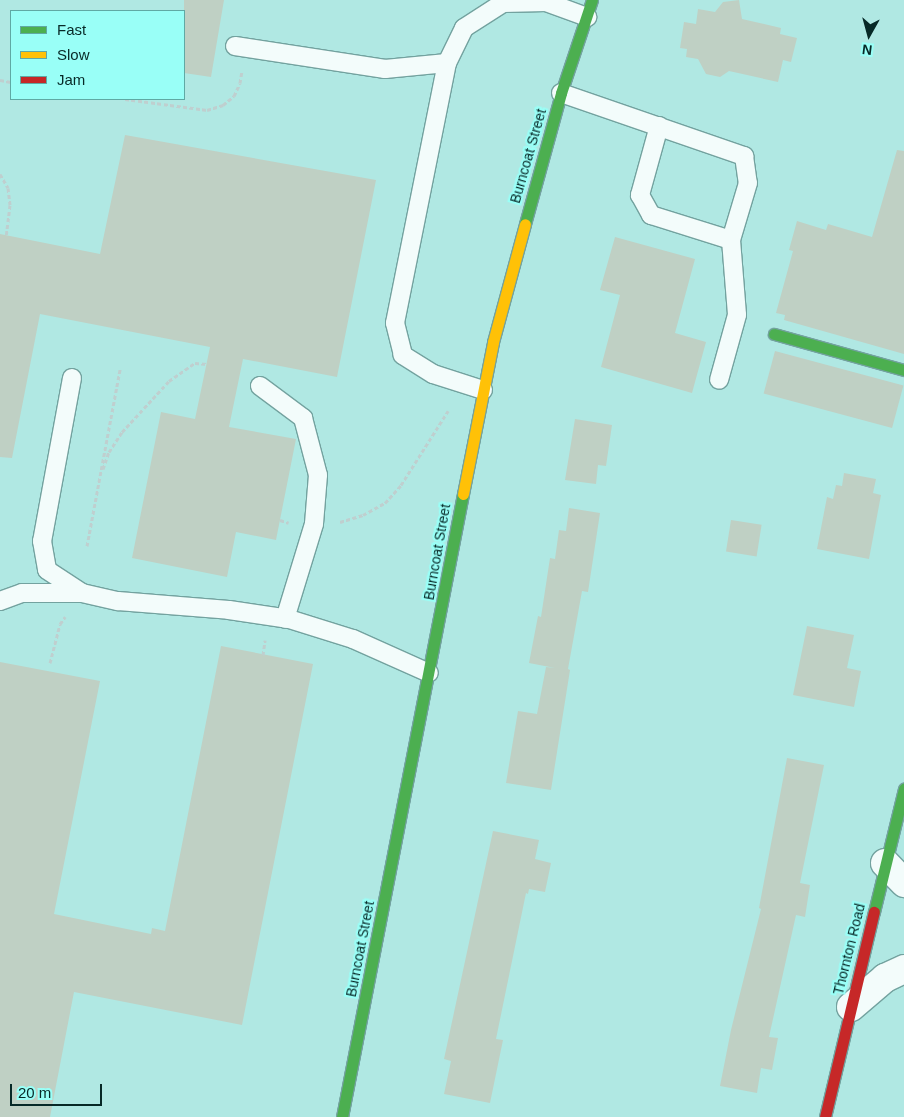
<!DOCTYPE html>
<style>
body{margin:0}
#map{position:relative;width:904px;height:1117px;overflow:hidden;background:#b0e8e3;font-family:Arial,sans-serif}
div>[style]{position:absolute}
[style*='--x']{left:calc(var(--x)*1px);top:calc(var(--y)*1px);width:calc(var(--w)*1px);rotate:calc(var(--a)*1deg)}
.building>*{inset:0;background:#bfd0c4;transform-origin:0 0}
.path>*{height:3px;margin-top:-1.5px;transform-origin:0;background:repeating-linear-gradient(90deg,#bfcfcf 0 4px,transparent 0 6.5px)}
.roads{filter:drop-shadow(1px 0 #73a29f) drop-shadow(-1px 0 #73a29f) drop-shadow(0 1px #73a29f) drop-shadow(0 -1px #73a29f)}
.lane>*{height:18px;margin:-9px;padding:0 9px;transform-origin:9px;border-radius:9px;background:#f3fcfb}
.street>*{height:28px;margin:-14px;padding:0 14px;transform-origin:14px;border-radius:14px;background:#f3fcfb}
.fast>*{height:11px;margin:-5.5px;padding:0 5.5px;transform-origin:5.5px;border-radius:5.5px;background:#4caf50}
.slow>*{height:11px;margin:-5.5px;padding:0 5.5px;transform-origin:5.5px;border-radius:5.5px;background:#ffc107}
.jam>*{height:11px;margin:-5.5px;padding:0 5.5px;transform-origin:5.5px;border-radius:5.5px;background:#c62828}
span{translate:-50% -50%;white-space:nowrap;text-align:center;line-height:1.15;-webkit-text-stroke:4.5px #99fff7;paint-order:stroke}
.street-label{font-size:14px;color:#072927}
.legend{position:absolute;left:10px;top:10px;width:175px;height:90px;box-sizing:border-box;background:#99fff7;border:1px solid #5fa9a4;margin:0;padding:6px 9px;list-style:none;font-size:15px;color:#072927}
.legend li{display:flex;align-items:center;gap:10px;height:25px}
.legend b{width:25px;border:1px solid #5fa9a4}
.north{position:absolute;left:844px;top:10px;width:50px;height:50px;-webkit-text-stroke:4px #99fff7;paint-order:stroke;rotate:187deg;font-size:14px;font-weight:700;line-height:20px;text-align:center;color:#072927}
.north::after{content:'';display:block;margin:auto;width:18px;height:22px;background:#072927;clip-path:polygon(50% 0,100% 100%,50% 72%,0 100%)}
.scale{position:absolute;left:10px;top:1084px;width:92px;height:22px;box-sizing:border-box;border:2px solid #072927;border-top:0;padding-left:6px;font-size:15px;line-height:18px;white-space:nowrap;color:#072927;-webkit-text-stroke:4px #99fff7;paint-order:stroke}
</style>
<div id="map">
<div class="building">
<i style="clip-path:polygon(184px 0,224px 0,211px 77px,184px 73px)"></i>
<i style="clip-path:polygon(739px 0,742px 19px,781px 28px,780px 34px,797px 38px,791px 62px,783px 60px,778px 82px,729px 71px,720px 77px,706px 74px,698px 59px,686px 57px,687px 49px,680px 48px,684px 22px,696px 24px,698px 9px,715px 12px,723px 2px)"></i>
<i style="clip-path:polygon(125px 135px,376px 180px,337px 377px,243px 359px,229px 427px,296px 439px,276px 540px,236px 532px,227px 577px,132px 558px,161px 412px,195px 419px,210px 347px,40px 314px,12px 458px,0 457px,0 234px,100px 254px)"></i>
<i style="clip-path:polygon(897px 150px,904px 151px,904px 354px,784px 320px,785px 315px,776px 313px,793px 251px,789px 250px,797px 221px,826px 230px,828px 224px,872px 237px)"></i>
<i style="clip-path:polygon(615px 237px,695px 259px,675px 333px,706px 342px,692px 393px,601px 367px,620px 295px,600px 290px)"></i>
<i style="left:775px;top:351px;width:133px;height:44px;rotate:15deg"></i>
<i style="clip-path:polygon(575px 419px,612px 425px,606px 466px,598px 465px,596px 484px,565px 480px)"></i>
<i style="clip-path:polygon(844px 473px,876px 479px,873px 493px,881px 495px,869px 559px,817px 549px,827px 497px,833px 499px,836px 485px,842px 486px)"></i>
<i style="clip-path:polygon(569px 508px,600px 513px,588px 592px,582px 591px,568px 669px,570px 670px,551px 790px,506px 783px,518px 711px,537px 714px,546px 667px,555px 668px,529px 663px,538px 616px,541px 617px,550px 558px,555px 559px,559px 530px,566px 531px)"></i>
<i style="left:731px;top:520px;width:31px;height:32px;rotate:9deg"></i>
<i style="clip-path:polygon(807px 626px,854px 635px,847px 668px,861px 671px,854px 707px,793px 695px)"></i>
<i style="clip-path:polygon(221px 646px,313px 664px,242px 1025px,74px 992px,50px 1117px,0 1117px,0 662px,100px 681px,54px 914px,151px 934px,152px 928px,165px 931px)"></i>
<i style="clip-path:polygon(787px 758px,824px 765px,800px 883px,810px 885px,805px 917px,796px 915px,769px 1037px,778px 1038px,772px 1070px,761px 1068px,757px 1093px,720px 1086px,731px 1030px,761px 909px,759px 908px)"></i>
<i style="clip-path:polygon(493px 831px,539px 840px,535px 859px,551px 863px,545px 892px,529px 889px,528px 894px,526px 893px,496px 1039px,503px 1040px,490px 1103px,444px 1094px,451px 1061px,444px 1059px)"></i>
</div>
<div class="path">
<i style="--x:0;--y:80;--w:11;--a:10"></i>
<i style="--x:125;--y:99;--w:83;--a:7.6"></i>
<i style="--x:207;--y:110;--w:17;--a:-17"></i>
<i style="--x:223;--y:105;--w:14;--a:-39"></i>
<i style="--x:234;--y:96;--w:14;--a:-65"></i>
<i style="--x:240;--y:83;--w:12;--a:-81"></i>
<i style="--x:0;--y:174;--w:16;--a:60"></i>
<i style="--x:8;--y:188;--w:17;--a:83"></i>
<i style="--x:10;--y:205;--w:31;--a:97"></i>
<i style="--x:103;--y:469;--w:18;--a:-71"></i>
<i style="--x:109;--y:452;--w:24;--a:-57"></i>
<i style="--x:122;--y:432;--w:69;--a:-47.3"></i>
<i style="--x:169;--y:381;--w:32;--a:-35"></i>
<i style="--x:195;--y:363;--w:12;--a:5"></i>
<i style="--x:280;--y:520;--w:9;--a:18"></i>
<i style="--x:340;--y:522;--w:24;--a:-17"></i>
<i style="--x:363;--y:515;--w:25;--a:-29"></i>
<i style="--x:385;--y:503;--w:24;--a:-48"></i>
<i style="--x:401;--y:485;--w:88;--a:-57.6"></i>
<i style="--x:87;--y:546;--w:180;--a:-79.4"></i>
<i style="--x:263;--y:655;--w:15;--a:-82"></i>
<i style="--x:50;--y:663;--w:40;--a:-75.6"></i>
<i style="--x:60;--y:624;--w:9;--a:-54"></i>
</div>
<div class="roads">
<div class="lane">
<i style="--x:235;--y:46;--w:152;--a:8.7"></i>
<i style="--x:385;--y:69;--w:62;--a:-5.5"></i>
<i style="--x:561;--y:93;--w:194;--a:19"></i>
<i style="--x:744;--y:156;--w:27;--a:82"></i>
<i style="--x:748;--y:183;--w:59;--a:106.6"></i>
<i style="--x:731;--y:240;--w:75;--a:85.4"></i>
<i style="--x:737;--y:315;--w:67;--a:105.5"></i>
<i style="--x:659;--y:126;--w:72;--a:105.4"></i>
<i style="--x:640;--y:195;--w:23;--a:61"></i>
<i style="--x:651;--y:215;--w:84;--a:17.4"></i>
<i style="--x:72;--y:378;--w:166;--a:100.4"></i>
<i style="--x:42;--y:541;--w:29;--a:80"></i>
<i style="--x:47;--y:570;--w:42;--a:33.3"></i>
<i style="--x:82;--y:593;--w:37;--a:13"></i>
<i style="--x:118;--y:601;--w:111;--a:4.6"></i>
<i style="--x:229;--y:610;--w:61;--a:8.5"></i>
<i style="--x:289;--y:619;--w:67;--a:17.4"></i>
<i style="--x:353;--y:639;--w:83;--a:24.1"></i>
<i style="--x:260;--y:386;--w:54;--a:36.7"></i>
<i style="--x:303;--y:418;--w:59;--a:75.3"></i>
<i style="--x:318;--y:475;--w:49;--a:94.7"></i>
<i style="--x:314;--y:524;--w:99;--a:107"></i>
<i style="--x:483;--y:390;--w:52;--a:-162.3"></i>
<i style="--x:433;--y:374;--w:36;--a:-148"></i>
<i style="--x:403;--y:355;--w:33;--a:-104"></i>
<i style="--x:395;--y:323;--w:265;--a:-78.7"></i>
<i style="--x:447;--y:63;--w:39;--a:-64"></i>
<i style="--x:464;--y:28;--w:46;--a:-32.7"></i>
<i style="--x:503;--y:3;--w:43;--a:-1.3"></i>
<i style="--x:546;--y:2;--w:44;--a:20.1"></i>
<i style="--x:0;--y:601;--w:23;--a:-20"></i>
<i style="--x:22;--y:593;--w:60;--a:0"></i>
</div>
<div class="street">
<i style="--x:885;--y:863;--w:28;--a:46"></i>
<i style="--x:851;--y:1007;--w:45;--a:-40.5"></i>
<i style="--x:885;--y:978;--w:21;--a:-25"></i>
</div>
<div class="fast">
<i style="--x:525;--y:224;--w:136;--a:-74.6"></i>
<i style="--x:561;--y:93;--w:98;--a:-71.6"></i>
<i style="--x:774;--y:334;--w:135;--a:15.5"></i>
<i style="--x:874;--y:912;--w:127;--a:-76.3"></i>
<i style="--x:342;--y:1117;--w:635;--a:-79.01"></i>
</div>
<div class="slow">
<i style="--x:463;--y:494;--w:155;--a:-78.8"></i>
<i style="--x:493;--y:342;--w:122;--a:-74.8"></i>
</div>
<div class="jam">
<i style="--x:825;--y:1117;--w:211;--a:-76.6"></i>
</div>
</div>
<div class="street-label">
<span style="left:528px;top:156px;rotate:-74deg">Burncoat Street</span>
<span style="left:437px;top:552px;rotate:-80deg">Burncoat Street</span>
<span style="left:360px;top:949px;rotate:-79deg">Burncoat Street</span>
<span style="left:849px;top:949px;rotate:-76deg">Thornton Road</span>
</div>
<ul class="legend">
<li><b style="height:6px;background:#4caf50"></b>Fast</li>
<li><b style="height:6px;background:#ffc107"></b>Slow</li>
<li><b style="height:6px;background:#c62828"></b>Jam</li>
</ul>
<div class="north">N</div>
<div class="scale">20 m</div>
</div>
